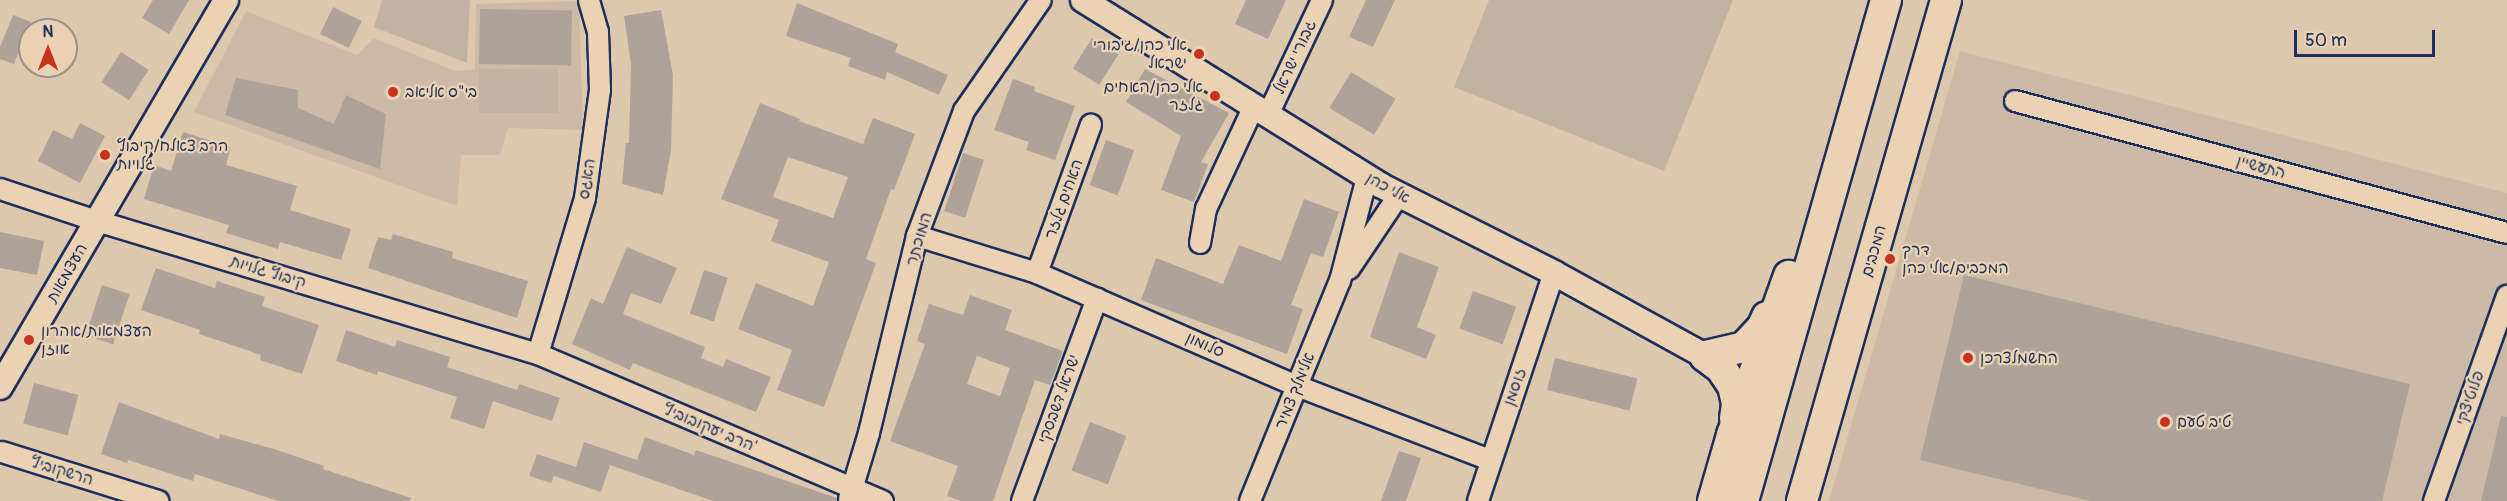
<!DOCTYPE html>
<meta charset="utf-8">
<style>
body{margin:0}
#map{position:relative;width:2507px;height:501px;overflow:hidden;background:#dec8ad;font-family:Pangolin,"Playpen Sans Hebrew",sans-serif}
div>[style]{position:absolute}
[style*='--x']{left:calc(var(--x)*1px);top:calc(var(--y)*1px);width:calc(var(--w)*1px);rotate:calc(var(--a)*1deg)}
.built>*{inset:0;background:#ccbaa6}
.green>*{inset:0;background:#c1b2a2;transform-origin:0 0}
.building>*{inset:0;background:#aea299;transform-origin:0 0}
.roads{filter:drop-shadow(2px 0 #1b2f5e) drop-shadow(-2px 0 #1b2f5e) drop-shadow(0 2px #1b2f5e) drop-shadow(0 -2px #1b2f5e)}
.minor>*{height:20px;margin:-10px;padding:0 10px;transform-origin:10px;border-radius:10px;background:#ead2b2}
.tertiary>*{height:24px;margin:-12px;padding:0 12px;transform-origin:12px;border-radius:12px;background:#ead2b2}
.primary>*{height:30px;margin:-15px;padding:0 15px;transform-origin:15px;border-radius:15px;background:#ead2b2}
.dots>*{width:16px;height:16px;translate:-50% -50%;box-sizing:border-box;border:3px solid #ead2b2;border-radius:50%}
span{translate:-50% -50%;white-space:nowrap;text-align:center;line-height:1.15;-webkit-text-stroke:4.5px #ead2b2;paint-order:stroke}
.poi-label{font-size:16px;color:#1b2f5e}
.right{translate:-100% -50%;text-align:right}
.left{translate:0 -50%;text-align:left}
.street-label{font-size:16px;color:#1b2f5e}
.north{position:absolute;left:18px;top:18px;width:60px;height:60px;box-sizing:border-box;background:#ead2b2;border:2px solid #979190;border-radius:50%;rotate:0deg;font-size:16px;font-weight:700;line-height:24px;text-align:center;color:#1b2f5e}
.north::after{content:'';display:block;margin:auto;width:21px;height:27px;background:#c8321e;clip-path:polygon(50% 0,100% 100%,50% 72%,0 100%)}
.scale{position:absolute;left:2294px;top:30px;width:141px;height:27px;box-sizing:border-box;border:3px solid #1b2f5e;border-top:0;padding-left:8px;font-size:18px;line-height:21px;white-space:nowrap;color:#1b2f5e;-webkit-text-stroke:4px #ead2b2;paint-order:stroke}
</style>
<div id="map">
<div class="built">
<i style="clip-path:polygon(579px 1px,583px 130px,508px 128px,500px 155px,461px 155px,457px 206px,194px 112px,246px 11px,357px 55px,374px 38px,455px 71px,475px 69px,476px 4px)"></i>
<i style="clip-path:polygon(1960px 51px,2507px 193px,2507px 501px,1829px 501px)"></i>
</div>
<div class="green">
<i style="clip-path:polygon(382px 0,470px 0,467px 63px,374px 27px)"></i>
<i style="clip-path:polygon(1489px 0,1733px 0,1664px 171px,1454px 87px)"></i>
<i style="left:558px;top:69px;width:44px;height:79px;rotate:90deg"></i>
</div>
<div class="building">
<i style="clip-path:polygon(153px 0,189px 0,169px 34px,142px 18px)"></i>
<i style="clip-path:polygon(1246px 0,1286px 0,1268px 39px,1235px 24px)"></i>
<i style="clip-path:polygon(1366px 0,1395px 0,1373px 47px,1349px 37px)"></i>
<i style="clip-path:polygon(797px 3px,898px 44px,895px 52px,948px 75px,939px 95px,887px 72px,885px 80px,848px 66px,851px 58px,786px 36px)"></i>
<i style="left:333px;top:7px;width:32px;height:30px;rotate:26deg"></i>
<i style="left:480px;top:9px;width:92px;height:55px;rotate:1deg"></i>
<i style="clip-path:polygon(661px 10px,673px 75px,671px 150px,663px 195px,622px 184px,626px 143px,629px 143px,631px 64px,624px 16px)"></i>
<i style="clip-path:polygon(13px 15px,31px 22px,14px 64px,0 59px,0 47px)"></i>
<i style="left:1092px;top:38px;width:31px;height:36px;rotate:32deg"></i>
<i style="left:121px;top:52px;width:33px;height:36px;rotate:33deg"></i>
<i style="clip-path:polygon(1145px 69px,1229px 113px,1201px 162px,1208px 164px,1194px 202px,1161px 190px,1181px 136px,1126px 102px)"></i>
<i style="left:1351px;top:72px;width:52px;height:42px;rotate:31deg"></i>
<i style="clip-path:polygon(236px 78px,298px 90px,298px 108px,334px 124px,346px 95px,386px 114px,380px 169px,225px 115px)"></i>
<i style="clip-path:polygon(1013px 79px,1035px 87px,1034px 91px,1075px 106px,1055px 160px,1026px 150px,1029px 142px,994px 130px)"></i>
<i style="clip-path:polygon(evenodd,760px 103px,800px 119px,799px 121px,863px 144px,873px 118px,915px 134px,894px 190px,891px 189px,866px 259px,876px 263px,824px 407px,777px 390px,792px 350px,738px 329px,756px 283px,813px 306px,829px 262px,771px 241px,779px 220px,721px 199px,760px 103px,788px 157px,848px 177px,833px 218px,773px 197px,788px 157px)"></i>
<i style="clip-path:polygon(80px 123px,105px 136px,80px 183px,38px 161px,53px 130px,72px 139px)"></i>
<i style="clip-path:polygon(183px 132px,231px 147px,226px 165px,297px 186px,290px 210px,351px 229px,341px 260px,280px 242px,278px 249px,226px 233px,229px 225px,144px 199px,154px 165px,171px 171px)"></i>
<i style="left:1106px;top:140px;width:30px;height:48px;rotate:20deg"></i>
<i style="left:963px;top:153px;width:22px;height:61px;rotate:18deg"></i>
<i style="clip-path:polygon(1304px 199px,1339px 212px,1323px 257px,1311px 253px,1291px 305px,1303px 309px,1287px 354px,1141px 300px,1156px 258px,1223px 284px,1239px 245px,1281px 261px)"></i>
<i style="clip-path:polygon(0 232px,44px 241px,37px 275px,0 268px)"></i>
<i style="clip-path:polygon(393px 234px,453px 252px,452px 258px,528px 281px,517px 318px,368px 268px,378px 237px,391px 240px)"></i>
<i style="clip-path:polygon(627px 247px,677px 268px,661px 304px,631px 293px,623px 314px,705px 347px,701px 358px,723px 367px,726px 359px,771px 377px,756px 412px,633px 363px,630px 370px,572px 344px,591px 298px,603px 304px)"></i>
<i style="clip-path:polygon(1399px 252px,1439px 267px,1417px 327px,1436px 335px,1426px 359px,1370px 337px)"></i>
<i style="clip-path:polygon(156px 268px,215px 288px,217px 281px,265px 297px,262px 306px,319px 325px,302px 374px,260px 360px,261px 355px,199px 334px,200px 330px,141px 310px)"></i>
<i style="left:704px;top:270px;width:25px;height:46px;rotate:18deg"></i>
<i style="clip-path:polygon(1964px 275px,2410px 384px,2382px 501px,2090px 501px,1920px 460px)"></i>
<i style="left:102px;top:285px;width:29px;height:53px;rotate:18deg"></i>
<i style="left:1473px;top:291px;width:46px;height:40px;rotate:20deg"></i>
<i style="clip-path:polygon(evenodd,970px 295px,1012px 310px,1005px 330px,1063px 351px,1050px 385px,1035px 380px,993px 501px,961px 501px,947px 496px,958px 466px,890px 441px,925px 344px,917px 341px,929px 304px,963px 315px,970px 295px,977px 356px,1010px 368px,1000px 396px,967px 384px,977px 356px)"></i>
<i style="clip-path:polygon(346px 330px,395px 347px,397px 340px,450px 357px,447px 367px,517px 390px,519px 384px,560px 398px,552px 421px,493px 401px,484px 429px,450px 418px,457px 397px,378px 371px,377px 375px,336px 361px)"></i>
<i style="left:1555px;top:358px;width:85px;height:33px;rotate:14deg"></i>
<i style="left:34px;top:383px;width:46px;height:42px;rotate:15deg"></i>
<i style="clip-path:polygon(119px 402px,219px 439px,220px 434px,277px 450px,324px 466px,323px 469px,411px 498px,410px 501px,278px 501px,195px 474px,193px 481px,128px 460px,127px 463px,101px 454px)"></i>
<i style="clip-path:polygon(2501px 416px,2507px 417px,2507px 501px,2481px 501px)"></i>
<i style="left:1090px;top:422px;width:39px;height:52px;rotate:21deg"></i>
<i style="clip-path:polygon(645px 437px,694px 455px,696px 450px,837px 498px,836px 501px,713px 501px,610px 465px,601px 492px,554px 476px,551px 483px,529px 476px,537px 454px,576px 467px,584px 442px,637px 460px)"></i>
<i style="clip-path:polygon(1399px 451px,1421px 458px,1406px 501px,1381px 501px)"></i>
</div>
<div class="roads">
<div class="minor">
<i style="--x:2015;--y:101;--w:509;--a:15.02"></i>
<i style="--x:1268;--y:115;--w:127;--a:-64.8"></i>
<i style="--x:0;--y:189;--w:102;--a:18.3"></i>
<i style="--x:97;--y:221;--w:461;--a:16.8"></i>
<i style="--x:538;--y:354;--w:375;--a:23.1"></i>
<i style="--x:917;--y:236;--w:126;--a:17.1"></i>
<i style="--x:1037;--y:273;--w:283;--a:23.5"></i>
<i style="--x:1297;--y:386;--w:207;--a:21"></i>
<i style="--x:1200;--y:243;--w:35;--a:-80"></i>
<i style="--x:1206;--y:209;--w:114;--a:-65"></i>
<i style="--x:1349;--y:269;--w:89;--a:-56"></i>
<i style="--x:1037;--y:273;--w:158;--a:-70"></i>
<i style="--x:538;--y:354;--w:163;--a:-73.2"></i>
<i style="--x:585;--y:198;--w:109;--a:-82.1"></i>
<i style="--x:600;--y:90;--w:58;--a:-92"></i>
<i style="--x:598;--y:32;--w:33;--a:-106"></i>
<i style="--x:2;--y:452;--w:164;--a:17.4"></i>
<i style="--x:849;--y:499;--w:69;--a:-73.1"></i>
<i style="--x:869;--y:433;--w:203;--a:-76.3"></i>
<i style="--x:917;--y:236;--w:134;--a:-69.4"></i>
<i style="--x:964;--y:111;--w:135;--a:-55.3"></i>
<i style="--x:1022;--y:501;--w:216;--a:-69.7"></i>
<i style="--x:1250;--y:501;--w:238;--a:-67.8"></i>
<i style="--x:1340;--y:281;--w:107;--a:-75.4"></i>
<i style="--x:1478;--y:501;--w:240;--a:-71.6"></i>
<i style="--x:2434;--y:501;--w:218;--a:-70.4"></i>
</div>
<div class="tertiary">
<i style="--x:1083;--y:0;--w:350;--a:31.9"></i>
<i style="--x:1380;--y:185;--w:195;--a:26.8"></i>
<i style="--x:1554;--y:273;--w:172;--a:28.8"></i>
<i style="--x:0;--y:387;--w:448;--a:-59.7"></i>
</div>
<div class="primary">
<i style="--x:1705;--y:356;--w:40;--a:-13"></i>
<i style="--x:1744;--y:347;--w:26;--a:-47"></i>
<i style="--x:1762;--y:328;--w:12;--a:-66"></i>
<i style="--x:1705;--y:356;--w:20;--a:37"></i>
<i style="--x:1721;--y:368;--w:22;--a:56"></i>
<i style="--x:1733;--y:386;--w:18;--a:77"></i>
<i style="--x:1737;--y:404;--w:14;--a:98"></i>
<i style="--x:1713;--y:501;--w:69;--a:-73.9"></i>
<i style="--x:1732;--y:435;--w:169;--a:-70.3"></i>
<i style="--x:1743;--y:501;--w:521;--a:-74.07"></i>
<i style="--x:1802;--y:501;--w:521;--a:-73.96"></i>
</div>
</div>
<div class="dots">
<i style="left:1199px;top:54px;background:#c8321e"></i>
<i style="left:393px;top:92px;background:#c8321e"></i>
<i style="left:1215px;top:96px;background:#c8321e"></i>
<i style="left:105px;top:155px;background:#c8321e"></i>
<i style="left:1890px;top:259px;background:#c8321e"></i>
<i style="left:29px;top:340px;background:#c8321e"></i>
<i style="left:1968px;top:358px;background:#c8321e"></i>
<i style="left:2165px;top:422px;background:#c8321e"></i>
</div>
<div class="poi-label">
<span class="right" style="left:1187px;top:54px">אלי כהן/גיבורי<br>ישראל</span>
<span class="right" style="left:1203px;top:96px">אלי כהן/האחים<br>גלזר</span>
<span class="left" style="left:405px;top:92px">בי"ס אליאב</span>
<span class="left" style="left:117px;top:155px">הרב צאלח/קיבוץ<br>גלויות</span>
<span class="left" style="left:1902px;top:259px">דרך<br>המכבים/אלי כהן</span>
<span class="left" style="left:41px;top:340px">העצמאות/אהרון<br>אוזן</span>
<span class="left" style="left:1980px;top:358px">החשמלצרכן</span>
<span class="left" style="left:2177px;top:422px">טיב טעם</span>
</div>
<div class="street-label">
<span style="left:1295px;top:57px;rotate:-65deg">גבורי ישראל</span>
<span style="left:2261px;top:167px;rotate:15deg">התעשיין</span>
<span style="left:587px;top:179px;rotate:-81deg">האגס</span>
<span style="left:1388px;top:188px;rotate:29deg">אלי כהן</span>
<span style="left:1064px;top:199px;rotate:-70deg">האחים גלזר</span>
<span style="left:919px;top:239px;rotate:-73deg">המוכתר</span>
<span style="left:1874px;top:251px;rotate:-74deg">המכבים</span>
<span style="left:268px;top:272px;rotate:17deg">קיבוץ גלויות</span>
<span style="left:67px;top:273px;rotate:-60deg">העצמאות</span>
<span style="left:1205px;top:345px;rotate:24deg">סלומון</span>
<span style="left:1515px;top:387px;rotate:-71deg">זוסמן</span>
<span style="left:1295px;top:391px;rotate:-68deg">אלימלך צמיר</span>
<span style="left:2470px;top:398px;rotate:-71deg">פלוטיצקי</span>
<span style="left:1059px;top:399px;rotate:-70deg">ישראל דשבסקי</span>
<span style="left:710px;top:428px;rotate:23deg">הרב יעקובוביץ'</span>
<span style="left:62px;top:471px;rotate:17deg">הרשקוביץ</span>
</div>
<div class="north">N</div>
<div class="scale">50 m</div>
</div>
